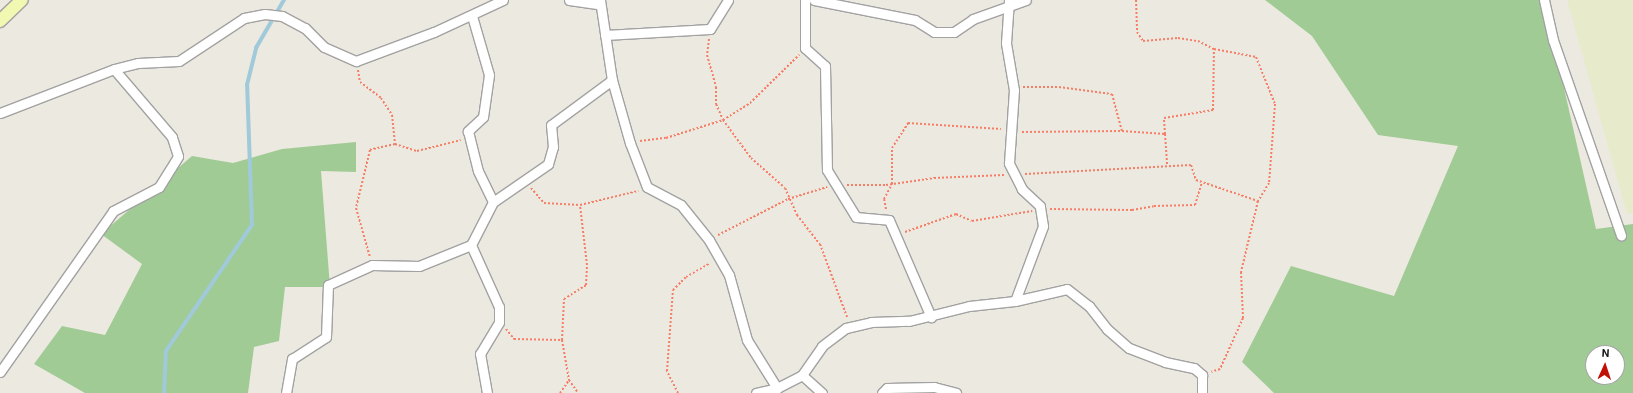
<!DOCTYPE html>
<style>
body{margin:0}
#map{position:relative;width:1633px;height:393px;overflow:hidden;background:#ece9e0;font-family:Roboto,sans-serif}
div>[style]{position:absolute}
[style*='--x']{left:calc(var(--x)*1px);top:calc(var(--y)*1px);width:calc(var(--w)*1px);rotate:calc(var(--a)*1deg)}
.farmland>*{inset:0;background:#e7ebcb}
.forest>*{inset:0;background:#a1cb95}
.stream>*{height:3.5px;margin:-1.75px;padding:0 1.75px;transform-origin:1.75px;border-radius:1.75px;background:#a0c9da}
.path>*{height:2px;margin-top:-1px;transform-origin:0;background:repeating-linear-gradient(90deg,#f77e66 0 2px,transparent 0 4px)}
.roads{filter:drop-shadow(1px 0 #a2a2a2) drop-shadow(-1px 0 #a2a2a2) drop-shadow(0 1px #a2a2a2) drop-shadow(0 -1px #a2a2a2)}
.street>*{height:9px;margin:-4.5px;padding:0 4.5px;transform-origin:4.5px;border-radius:4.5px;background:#fff}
.secondary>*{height:12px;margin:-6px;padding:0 6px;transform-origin:6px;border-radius:6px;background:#f0f8b2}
span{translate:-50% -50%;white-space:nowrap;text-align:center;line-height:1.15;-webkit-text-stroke:4px #fff;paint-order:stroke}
.north{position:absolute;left:1585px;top:345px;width:40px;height:40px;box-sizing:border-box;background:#fff;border:1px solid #a4a4a4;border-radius:50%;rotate:3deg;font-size:11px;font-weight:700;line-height:16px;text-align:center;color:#1b1b1b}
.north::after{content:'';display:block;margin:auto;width:14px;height:18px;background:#c11004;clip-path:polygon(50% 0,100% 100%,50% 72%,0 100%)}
</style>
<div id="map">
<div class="farmland">
<i style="clip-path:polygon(1567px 0,1633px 0,1633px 213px,1627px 214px)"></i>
</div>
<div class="forest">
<i style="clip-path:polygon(evenodd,1265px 0,1544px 0,1596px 229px,1633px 224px,1633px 393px,1274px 393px,1242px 362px,1291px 266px,1394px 296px,1458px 146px,1378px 135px,1312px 36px,1265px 0,1593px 353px,1617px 353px,1617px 377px,1593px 377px,1593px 353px)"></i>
<i style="clip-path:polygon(356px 142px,356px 172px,321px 171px,330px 287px,285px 287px,279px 341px,254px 347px,248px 393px,85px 393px,34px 364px,62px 326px,105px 335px,142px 264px,101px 234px,192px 156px,233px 163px,282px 149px)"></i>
</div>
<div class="stream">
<i style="--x:164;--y:393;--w:42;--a:-87.3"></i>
<i style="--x:166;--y:351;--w:153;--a:-55.7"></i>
<i style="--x:252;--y:225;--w:140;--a:-92"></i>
<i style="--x:247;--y:85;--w:38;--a:-76"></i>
<i style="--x:256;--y:48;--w:56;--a:-59.7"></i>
</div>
<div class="path">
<i style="--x:1136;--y:0;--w:32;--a:88"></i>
<i style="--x:1137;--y:32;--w:11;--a:56"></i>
<i style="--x:1143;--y:41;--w:35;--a:-5"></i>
<i style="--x:1178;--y:38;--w:20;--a:9"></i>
<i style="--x:1198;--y:41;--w:18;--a:27"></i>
<i style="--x:709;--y:39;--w:16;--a:97"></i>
<i style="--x:707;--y:55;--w:33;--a:74"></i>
<i style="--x:716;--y:87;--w:17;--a:90"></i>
<i style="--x:716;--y:104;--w:17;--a:66"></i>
<i style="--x:723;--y:120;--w:47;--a:53.6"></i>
<i style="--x:751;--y:158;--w:45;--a:41.4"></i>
<i style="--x:785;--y:188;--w:30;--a:66"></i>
<i style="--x:797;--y:215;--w:37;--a:52"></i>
<i style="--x:820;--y:244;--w:78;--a:69.7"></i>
<i style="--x:358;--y:70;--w:12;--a:81"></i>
<i style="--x:360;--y:82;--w:26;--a:37"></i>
<i style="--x:381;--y:98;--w:20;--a:57"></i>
<i style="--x:392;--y:115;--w:29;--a:84"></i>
<i style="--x:395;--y:144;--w:26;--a:167"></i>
<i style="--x:370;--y:150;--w:60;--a:103.6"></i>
<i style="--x:356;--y:208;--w:51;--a:74.1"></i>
<i style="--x:1023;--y:87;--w:36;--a:0"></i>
<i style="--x:1059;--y:87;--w:53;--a:7.5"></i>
<i style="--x:1112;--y:94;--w:38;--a:75"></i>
<i style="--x:1122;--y:131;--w:43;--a:4"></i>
<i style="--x:1165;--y:134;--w:16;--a:-94"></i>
<i style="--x:1164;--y:118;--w:50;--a:-9.3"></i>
<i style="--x:1213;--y:110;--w:61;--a:-89.1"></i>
<i style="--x:1214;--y:49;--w:43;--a:10.8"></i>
<i style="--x:1256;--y:57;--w:51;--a:68"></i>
<i style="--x:1275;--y:104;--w:79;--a:94.3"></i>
<i style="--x:1269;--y:183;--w:21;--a:121"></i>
<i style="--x:1022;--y:132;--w:99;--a:-0.6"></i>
<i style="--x:1165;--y:134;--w:32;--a:86"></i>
<i style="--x:640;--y:141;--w:26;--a:-7"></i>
<i style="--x:666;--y:138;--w:60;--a:-17.5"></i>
<i style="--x:723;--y:120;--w:32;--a:-32"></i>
<i style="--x:750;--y:103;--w:69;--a:-44.4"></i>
<i style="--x:395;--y:144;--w:23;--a:18"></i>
<i style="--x:417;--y:151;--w:45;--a:-14"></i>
<i style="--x:1025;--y:174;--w:166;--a:-3.1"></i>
<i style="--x:1191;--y:165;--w:16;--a:72"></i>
<i style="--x:1196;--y:180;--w:65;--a:18.7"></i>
<i style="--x:1258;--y:201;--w:73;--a:103.5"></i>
<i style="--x:1241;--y:272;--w:46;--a:87.5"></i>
<i style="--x:1243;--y:318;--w:56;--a:114.3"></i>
<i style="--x:1220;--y:369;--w:9;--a:162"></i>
<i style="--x:847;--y:185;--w:39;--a:0"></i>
<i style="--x:886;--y:185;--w:49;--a:-8.3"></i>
<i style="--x:934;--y:178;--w:70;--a:-2.5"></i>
<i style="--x:531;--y:188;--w:20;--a:49"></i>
<i style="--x:544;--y:203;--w:36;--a:3"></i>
<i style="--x:580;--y:205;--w:60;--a:-13.6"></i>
<i style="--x:886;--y:209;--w:10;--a:-101"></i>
<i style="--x:884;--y:199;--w:17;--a:-62"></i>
<i style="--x:892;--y:184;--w:36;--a:-90"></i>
<i style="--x:892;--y:148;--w:30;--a:-57"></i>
<i style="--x:908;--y:123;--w:93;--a:3.7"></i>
<i style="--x:1050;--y:209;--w:82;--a:0.7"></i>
<i style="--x:1132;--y:210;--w:22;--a:-10"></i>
<i style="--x:1154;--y:206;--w:41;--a:-1.4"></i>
<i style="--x:1195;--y:205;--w:24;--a:-73"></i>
<i style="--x:905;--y:232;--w:54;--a:-19.4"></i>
<i style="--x:956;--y:214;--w:17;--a:24"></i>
<i style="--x:972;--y:221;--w:61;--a:-9.5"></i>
<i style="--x:718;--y:235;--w:79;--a:-27.2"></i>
<i style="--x:788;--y:199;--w:41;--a:-17.1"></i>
<i style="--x:506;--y:329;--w:13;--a:51"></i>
<i style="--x:514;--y:339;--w:48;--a:1.2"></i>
<i style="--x:562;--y:340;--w:41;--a:80.1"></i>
<i style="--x:569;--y:380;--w:16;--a:55"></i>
<i style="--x:562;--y:340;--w:41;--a:-87.2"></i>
<i style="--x:564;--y:299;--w:26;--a:-32"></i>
<i style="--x:586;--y:285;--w:20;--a:-87"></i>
<i style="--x:587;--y:265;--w:60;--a:-96.7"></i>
<i style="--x:560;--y:393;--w:16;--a:-55"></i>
<i style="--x:678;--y:393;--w:25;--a:-117"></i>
<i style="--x:667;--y:371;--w:81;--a:-85.8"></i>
<i style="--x:673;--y:290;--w:18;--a:-45"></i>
<i style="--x:686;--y:277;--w:28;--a:-30"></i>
</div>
<div class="roads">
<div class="street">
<i style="--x:569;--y:0;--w:30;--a:8"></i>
<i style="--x:600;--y:0;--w:81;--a:81.5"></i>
<i style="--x:612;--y:80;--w:66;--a:74.1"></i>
<i style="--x:630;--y:143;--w:47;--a:68.9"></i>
<i style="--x:647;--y:187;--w:38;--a:28"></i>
<i style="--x:681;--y:205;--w:45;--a:51.3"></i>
<i style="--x:709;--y:240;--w:40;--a:60.3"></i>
<i style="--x:729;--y:275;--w:67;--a:74.5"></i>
<i style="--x:747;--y:340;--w:57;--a:58"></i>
<i style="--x:805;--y:0;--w:48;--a:90"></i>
<i style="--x:805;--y:48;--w:27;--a:42"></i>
<i style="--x:825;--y:66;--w:104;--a:88.9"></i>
<i style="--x:827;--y:170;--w:55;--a:58.3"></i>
<i style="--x:856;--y:217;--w:33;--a:5"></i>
<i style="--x:889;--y:220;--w:106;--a:66.6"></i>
<i style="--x:814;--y:0;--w:103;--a:11.2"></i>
<i style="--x:915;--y:20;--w:22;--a:32"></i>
<i style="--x:934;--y:32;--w:20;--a:0"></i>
<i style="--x:954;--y:32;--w:23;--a:-34"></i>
<i style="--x:973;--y:19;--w:56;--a:-19.7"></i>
<i style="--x:1544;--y:0;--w:41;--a:77.3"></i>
<i style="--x:1553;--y:40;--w:207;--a:70.8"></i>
<i style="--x:472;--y:16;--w:61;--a:73.9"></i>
<i style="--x:489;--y:75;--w:42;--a:98.1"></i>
<i style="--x:483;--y:117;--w:21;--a:137"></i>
<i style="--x:468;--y:131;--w:41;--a:76"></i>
<i style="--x:478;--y:171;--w:34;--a:64"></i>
<i style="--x:605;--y:35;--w:105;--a:-3.3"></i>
<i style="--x:710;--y:29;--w:34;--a:-58"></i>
<i style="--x:0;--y:113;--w:122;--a:-21.1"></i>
<i style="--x:114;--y:69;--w:25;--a:-14"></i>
<i style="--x:138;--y:63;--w:41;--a:-2.8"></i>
<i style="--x:179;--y:61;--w:78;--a:-33.5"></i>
<i style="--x:244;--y:18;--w:21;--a:-11"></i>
<i style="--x:265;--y:14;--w:17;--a:7"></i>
<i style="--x:282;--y:16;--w:26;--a:28"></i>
<i style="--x:305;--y:28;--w:27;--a:45"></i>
<i style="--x:324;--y:47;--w:35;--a:24"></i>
<i style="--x:356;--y:61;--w:83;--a:-20.4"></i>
<i style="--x:434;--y:32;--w:76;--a:-24.9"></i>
<i style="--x:1015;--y:301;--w:53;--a:-13"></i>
<i style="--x:1067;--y:289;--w:28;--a:38"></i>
<i style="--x:1089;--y:306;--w:29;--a:52"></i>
<i style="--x:1107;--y:329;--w:29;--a:41"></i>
<i style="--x:1129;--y:348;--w:39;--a:21"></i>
<i style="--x:1165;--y:362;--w:30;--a:12"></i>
<i style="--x:1194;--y:368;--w:11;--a:41"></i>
<i style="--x:1202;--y:375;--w:18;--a:90"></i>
<i style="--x:0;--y:372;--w:197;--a:-54.9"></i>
<i style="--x:113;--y:211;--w:52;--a:-27.6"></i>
<i style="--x:159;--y:187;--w:36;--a:-58"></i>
<i style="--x:178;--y:156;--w:20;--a:-108"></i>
<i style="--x:172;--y:137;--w:89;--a:-130.5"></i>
<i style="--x:802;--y:375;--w:27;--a:42"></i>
<i style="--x:286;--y:393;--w:35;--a:-80"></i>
<i style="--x:292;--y:359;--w:40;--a:-32.9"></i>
<i style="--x:326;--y:337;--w:52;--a:-87.8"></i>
<i style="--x:328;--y:285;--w:48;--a:-24.4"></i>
<i style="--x:372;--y:265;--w:47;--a:1.2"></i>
<i style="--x:419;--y:266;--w:56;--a:-22"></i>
<i style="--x:487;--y:393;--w:40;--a:-100"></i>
<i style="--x:480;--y:354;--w:37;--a:-59"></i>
<i style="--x:499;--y:322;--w:15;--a:-90"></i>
<i style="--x:499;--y:307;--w:68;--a:-114.3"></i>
<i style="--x:471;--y:245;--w:48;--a:-62.9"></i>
<i style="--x:493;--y:202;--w:67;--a:-34.6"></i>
<i style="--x:548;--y:164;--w:18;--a:-74"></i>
<i style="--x:553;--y:147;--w:22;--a:-95"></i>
<i style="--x:551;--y:125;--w:76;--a:-36.4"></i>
<i style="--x:756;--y:393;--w:22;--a:-13"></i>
<i style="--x:777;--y:388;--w:28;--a:-27"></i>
<i style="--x:802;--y:375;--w:35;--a:-55"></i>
<i style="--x:822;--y:346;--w:30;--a:-37"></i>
<i style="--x:846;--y:328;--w:26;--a:-13"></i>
<i style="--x:871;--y:322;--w:38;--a:-2"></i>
<i style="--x:909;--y:321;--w:62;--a:-14"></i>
<i style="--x:969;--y:306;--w:46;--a:-6.2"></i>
<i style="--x:1015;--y:301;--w:80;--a:-69.5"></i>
<i style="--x:1043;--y:226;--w:20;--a:-99"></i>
<i style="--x:1040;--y:206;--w:25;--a:-137"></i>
<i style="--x:1022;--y:189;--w:29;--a:-117"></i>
<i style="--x:1009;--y:163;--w:73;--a:-86.1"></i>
<i style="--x:1014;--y:90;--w:48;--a:-99.7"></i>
<i style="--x:1006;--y:43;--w:43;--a:-86"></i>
<i style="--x:882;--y:393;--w:7;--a:-45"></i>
<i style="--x:887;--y:388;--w:47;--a:-1.2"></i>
<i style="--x:934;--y:387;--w:23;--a:15"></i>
</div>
<div class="secondary">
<i style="--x:0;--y:21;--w:30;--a:-44"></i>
</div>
</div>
<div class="north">N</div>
</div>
